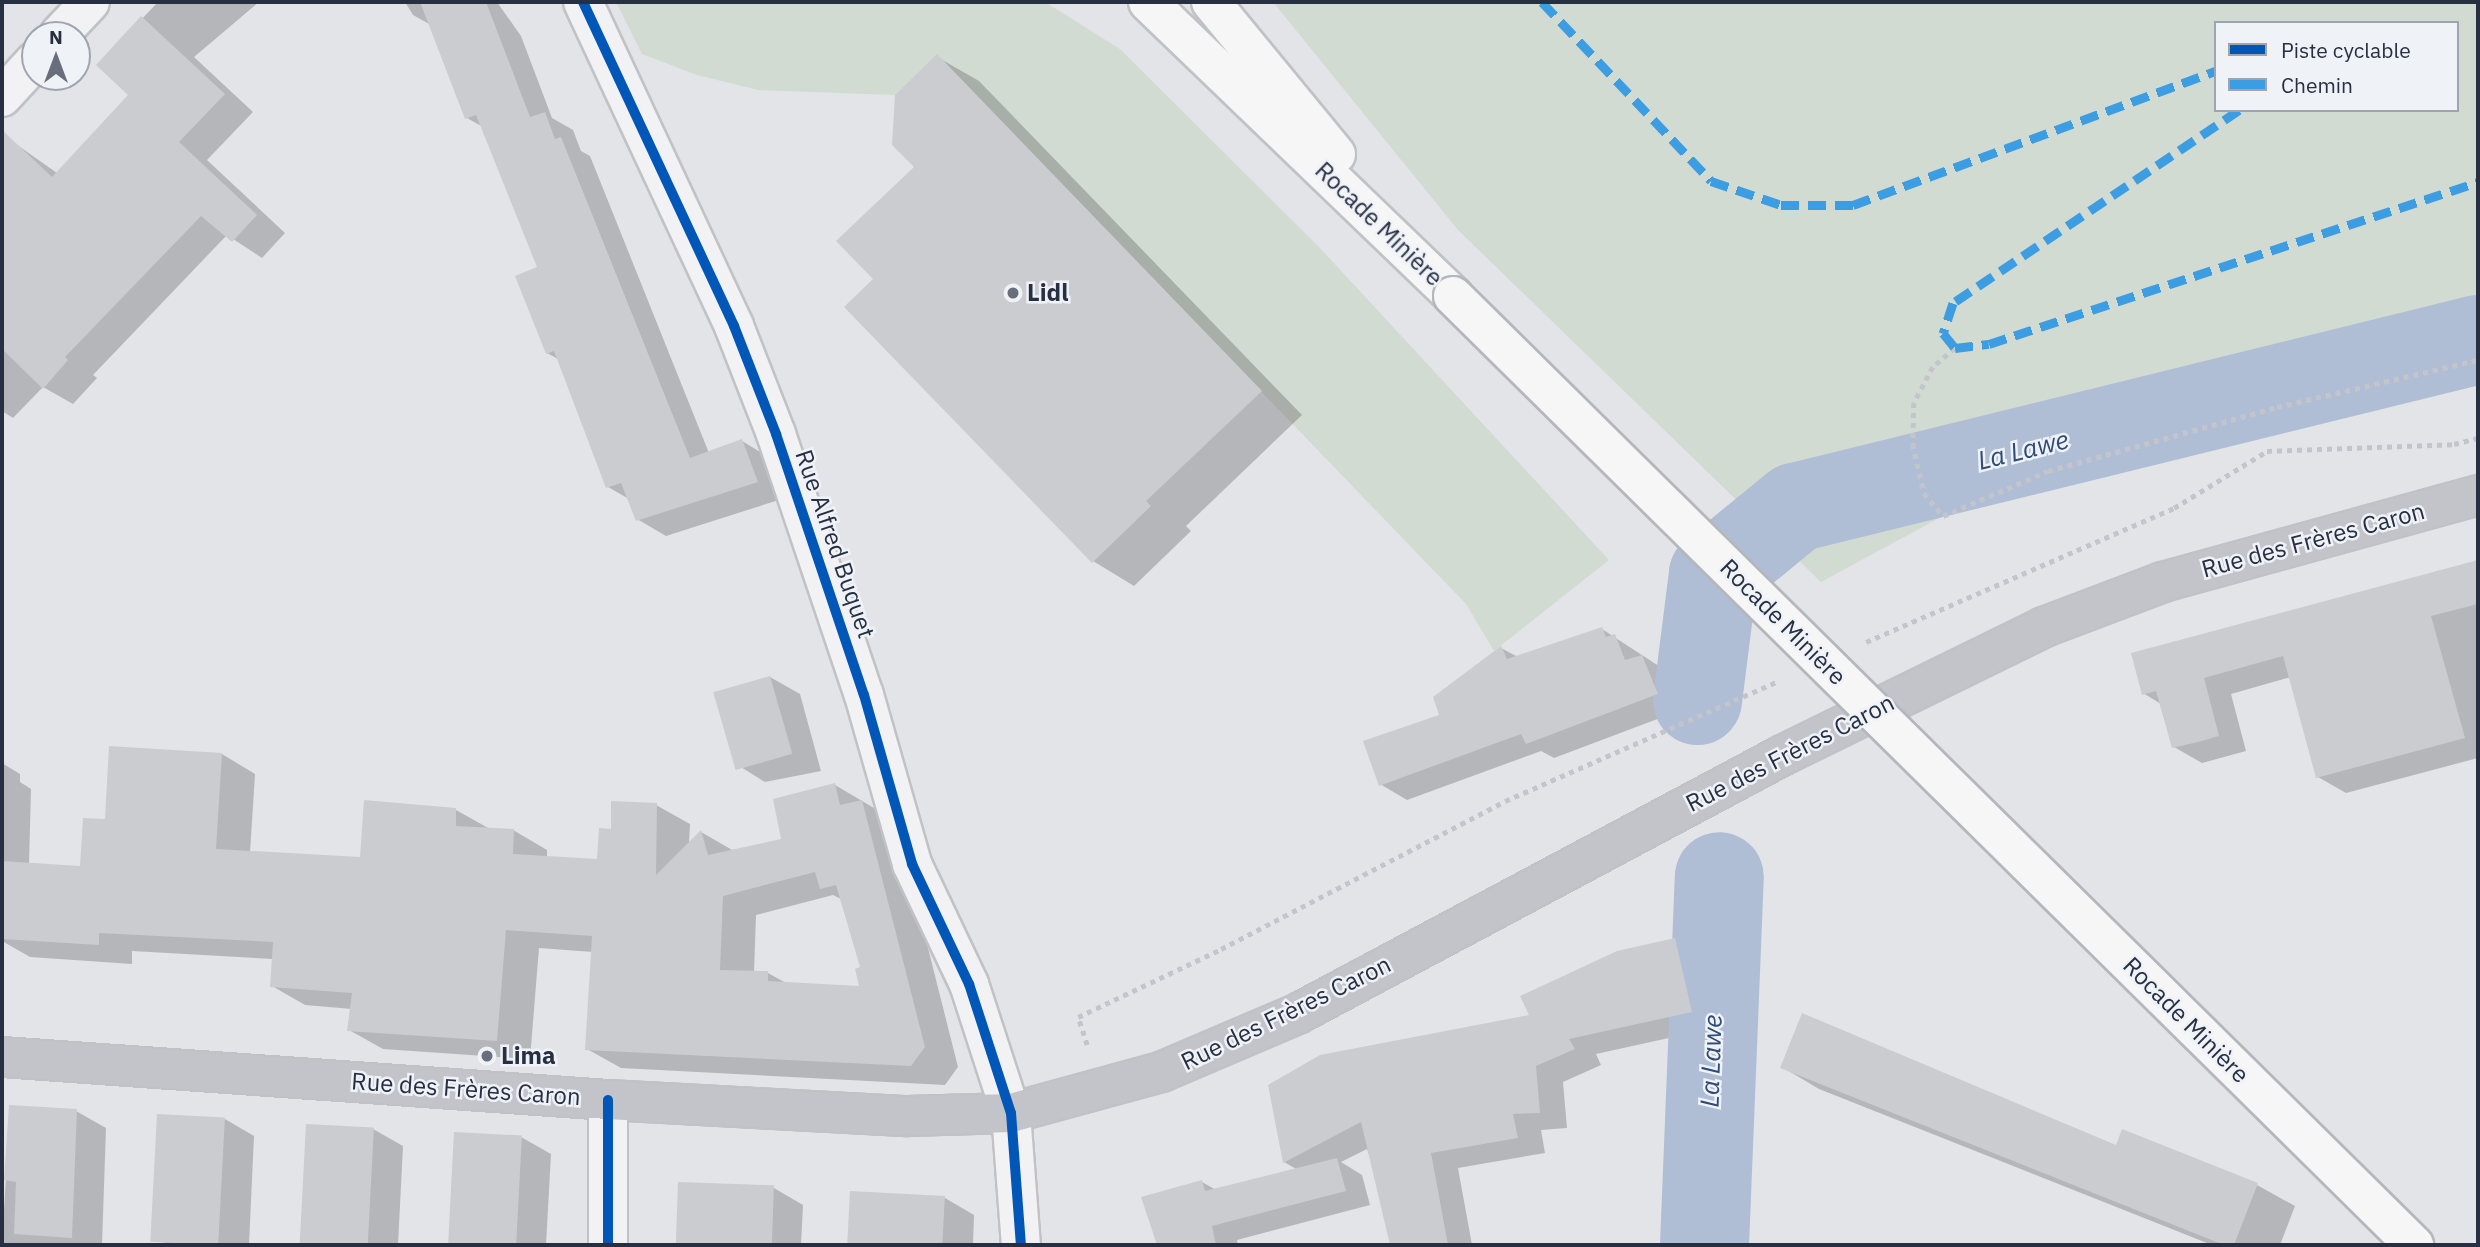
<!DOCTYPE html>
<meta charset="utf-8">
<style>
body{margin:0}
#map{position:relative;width:2480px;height:1247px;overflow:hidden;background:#e2e4e8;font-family:"IBM Plex Sans",sans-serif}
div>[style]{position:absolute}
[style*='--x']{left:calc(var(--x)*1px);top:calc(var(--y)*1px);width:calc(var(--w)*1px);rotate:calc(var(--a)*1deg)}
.green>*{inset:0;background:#d2dbd2}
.shadow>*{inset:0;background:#0003}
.river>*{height:89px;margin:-44.5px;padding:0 44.5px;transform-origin:44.5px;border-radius:44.5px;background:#afbed4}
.building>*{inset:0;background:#caccd0;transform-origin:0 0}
.path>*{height:4.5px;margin-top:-2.25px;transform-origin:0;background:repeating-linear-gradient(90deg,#c4c5cb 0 5px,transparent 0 10px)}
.roads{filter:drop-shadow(2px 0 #c0c2c6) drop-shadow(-2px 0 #c0c2c6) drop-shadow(0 2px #c0c2c6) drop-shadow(0 -2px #c0c2c6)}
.street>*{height:38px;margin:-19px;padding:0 19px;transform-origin:19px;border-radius:19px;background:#f2f2f4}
.secondary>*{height:38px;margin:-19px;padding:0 19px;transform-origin:19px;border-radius:19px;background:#c3c4ca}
.highway>*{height:38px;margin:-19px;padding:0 19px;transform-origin:19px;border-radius:19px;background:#f6f6f7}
.bridges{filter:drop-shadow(2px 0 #b4b7bc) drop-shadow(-2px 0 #b4b7bc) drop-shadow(0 2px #b4b7bc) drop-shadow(0 -2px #b4b7bc)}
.highway-bridge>*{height:38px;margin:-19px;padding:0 19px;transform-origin:19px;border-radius:19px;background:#f6f6f7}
.quiet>*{height:9px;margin-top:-4.5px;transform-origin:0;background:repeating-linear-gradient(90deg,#3d9de3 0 18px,transparent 0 27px)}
.cycleway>*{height:10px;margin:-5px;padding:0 5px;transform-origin:5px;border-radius:5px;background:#0057b8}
.dots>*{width:19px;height:19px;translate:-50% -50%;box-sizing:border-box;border:4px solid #eff2f7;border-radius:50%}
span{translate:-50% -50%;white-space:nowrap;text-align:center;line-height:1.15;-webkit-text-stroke:5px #eff2f7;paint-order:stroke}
.street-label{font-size:24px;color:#272f42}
.poi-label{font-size:24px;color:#272f42;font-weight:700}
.left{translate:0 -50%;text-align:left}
.water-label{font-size:26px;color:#2f4b78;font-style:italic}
.frame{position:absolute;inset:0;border:4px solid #272f42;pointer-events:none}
.legend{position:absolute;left:2214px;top:21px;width:245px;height:91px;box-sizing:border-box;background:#eff2f7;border:2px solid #9fa4af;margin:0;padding:9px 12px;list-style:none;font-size:21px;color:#272f42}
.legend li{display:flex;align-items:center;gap:14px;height:35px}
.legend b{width:35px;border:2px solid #9fa4af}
.north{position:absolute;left:21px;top:21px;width:70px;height:70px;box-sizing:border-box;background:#eff2f7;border:2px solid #9fa4af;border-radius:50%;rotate:0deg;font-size:19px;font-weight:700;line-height:28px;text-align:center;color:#272f42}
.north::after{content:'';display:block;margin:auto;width:24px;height:32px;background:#686e7c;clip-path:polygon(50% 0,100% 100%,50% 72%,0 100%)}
</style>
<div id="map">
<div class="green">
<i style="clip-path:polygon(616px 2px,1045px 2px,1120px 49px,1319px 247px,1609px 560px,1494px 651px,1466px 604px,937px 55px,895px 95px,758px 90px,697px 75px,642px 54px)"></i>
<i style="clip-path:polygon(evenodd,1273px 2px,2478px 2px,2478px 378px,2141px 449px,1943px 516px,1821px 582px,1458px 230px,1273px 2px,2216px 23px,2457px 23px,2457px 110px,2216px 110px,2216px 23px)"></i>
</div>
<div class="shadow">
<i style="clip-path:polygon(158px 2px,259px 2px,194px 57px,253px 112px,207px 160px,285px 233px,262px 258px,227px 235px,93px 375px,97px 378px,73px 404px,43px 387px,13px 418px,2px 411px,2px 290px,20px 270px,2px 252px,2px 154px,13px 142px,57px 173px,130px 94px,98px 65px)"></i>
<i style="clip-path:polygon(405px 2px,497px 2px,521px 36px,552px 118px,573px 130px,581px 151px,590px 156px,709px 453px,742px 441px,770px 458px,785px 498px,666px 536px,637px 519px,629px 499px,608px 487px,558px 359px,547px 353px,539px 267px,483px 127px,467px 118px,431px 25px,413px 15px)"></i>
<i style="clip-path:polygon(937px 57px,979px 81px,1302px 415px,1186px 526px,1191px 531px,1134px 586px,1093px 561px,876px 279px,916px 167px)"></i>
<i style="clip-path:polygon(2478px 561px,2478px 758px,2346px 793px,2318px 777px,2291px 677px,2231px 694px,2246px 751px,2202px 763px,2174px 747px,2161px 704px,2143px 693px,2133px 654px)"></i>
<i style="clip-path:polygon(1602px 629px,1668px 672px,1684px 709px,1554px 758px,1541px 751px,1407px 800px,1380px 784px,1501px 648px,1518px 657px)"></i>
<i style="clip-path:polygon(770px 677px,800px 694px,821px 771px,765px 782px,736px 764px)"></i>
<i style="clip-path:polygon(evenodd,222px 754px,255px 774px,250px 853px,362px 858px,456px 810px,490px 829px,513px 830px,547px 850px,547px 858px,599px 861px,613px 831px,656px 805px,690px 824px,689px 844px,701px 832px,734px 851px,783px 840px,835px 785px,896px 821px,958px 1067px,945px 1085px,621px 1068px,587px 1049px,593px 952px,539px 948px,530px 1059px,383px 1049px,349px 1030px,352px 1009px,305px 1005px,272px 986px,273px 959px,132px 951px,132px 964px,30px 957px,2px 941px,2px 763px,20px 774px,20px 782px,31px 789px,29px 865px,82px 868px,107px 821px,222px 754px,833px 895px,843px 900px,862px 969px,861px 987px,786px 983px,768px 973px,754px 972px,756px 915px,833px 895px)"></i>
<i style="clip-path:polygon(1675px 940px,1703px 956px,1719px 1027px,1596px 1054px,1601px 1065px,1563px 1082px,1567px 1128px,1541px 1130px,1545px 1153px,1458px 1168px,1472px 1245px,1392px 1245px,1382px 1189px,1367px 1149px,1341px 1162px,1362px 1175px,1370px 1205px,1237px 1240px,1238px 1245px,1159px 1245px,1143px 1198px,1202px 1182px,1216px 1190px,1298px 1170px,1284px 1162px,1531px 1017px)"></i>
<i style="clip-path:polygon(1782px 1067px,2257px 1185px,2295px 1206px,2280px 1245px,2212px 1245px,1819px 1089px)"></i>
<i style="clip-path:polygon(10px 1107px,76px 1111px,106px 1128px,102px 1245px,2px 1245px)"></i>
<i style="clip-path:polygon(225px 1119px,254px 1136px,249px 1245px,169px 1245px,152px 1236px)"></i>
<i style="clip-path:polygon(308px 1125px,373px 1129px,403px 1146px,398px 1245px,300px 1245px)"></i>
<i style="clip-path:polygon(455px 1134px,521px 1137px,551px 1154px,546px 1245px,449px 1245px)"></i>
<i style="clip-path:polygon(680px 1184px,774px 1188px,803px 1205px,801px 1245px,677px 1245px)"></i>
<i style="clip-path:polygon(851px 1193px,945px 1198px,974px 1215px,973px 1245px,849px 1245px)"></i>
</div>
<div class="river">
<i style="--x:1697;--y:700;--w:127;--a:-82.8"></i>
<i style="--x:1713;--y:574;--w:106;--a:-39.3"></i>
<i style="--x:1795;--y:507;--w:703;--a:-13.82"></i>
<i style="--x:1704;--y:1245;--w:369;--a:-87.7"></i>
</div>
<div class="building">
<i style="clip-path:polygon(420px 2px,486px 2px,530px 117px,545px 112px,555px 139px,561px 137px,690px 458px,742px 439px,758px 482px,636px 521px,621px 483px,606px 488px,554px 351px,546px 354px,515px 276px,537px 267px,476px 115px,465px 119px)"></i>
<i style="clip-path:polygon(141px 16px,225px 94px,179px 142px,257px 215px,232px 242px,201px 216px,65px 357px,68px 360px,43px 389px,2px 349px,2px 130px,52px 177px,128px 95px,96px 65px)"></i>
<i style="clip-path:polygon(937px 54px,1262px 391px,1146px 501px,1151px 506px,1092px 563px,844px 307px,873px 279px,836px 241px,914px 167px,892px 145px,895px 95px)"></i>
<i style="clip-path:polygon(2478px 560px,2478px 604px,2431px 616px,2465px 738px,2316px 778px,2283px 656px,2204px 678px,2219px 736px,2198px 742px,2172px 748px,2156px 691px,2142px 695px,2131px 653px)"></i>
<i style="clip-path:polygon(1602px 627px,1606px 637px,1615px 634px,1625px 660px,1642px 655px,1658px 694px,1526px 744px,1521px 734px,1379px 786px,1363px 741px,1439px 715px,1433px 697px,1501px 646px,1507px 659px)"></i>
<i style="left:770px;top:676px;width:81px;height:59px;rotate:74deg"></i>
<i style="clip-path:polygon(evenodd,109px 746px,222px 753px,216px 849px,360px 857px,364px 800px,456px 808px,456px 826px,514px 829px,513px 854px,597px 859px,599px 828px,611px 829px,611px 801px,657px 803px,656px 875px,701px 830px,708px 855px,781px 839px,773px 799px,835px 783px,840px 805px,862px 800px,925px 1047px,911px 1066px,585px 1050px,592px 936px,506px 930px,497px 1041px,347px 1031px,352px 993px,270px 987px,273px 942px,99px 933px,99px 945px,2px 939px,2px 861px,80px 866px,83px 818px,105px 819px,109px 746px,815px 872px,820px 889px,836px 885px,860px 967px,855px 969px,859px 986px,768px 981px,768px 971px,720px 970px,723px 896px,815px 872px)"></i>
<i style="clip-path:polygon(1675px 938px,1692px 1012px,1569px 1039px,1575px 1049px,1536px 1066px,1540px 1113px,1513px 1114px,1518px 1138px,1431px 1153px,1448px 1245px,1390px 1245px,1361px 1122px,1283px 1163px,1268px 1085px,1320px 1055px,1529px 1015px,1520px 996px,1617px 951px)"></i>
<i style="clip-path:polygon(1802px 1013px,2116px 1145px,2122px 1129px,2258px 1183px,2234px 1245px,2224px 1245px,1780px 1068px)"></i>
<i style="clip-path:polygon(9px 1105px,77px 1109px,72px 1238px,14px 1234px,16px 1182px,4px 1180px)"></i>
<i style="left:157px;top:1114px;width:68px;height:128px;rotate:3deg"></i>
<i style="left:306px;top:1124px;width:68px;height:121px;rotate:3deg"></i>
<i style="left:454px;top:1132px;width:68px;height:113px;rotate:3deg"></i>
<i style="clip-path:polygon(1337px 1158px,1346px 1191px,1212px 1226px,1216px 1245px,1157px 1245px,1141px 1197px,1202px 1180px,1205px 1191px)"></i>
<i style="left:678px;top:1182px;width:96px;height:63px;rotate:2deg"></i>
<i style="left:850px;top:1191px;width:95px;height:54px;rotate:3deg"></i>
</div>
<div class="path">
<i style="--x:1955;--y:348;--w:29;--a:139"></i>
<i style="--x:1933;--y:367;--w:41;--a:117.8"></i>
<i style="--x:1914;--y:403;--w:41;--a:91.4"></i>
<i style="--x:1913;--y:444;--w:50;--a:77.3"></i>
<i style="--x:1924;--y:493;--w:30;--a:50"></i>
<i style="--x:1943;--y:516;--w:114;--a:-23.2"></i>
<i style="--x:2048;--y:471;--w:238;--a:-15.6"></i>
<i style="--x:2277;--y:407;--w:206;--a:-13.2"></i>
<i style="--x:1866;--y:642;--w:336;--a:-23.5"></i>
<i style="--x:2174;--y:508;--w:109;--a:-31.5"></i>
<i style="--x:2267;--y:451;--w:187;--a:-2.1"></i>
<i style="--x:2454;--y:444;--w:25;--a:-14"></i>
<i style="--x:1087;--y:1045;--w:29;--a:-108"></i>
<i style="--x:1078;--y:1017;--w:158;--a:-25.4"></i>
<i style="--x:1221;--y:949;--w:320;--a:-27.5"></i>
<i style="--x:1505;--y:801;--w:298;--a:-23.7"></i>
</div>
<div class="roads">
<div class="street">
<i style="--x:583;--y:2;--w:357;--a:65"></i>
<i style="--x:734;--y:326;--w:116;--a:68.7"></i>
<i style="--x:776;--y:434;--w:275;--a:71.4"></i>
<i style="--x:864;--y:695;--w:176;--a:74.1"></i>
<i style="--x:912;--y:864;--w:133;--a:64.6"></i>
<i style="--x:969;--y:984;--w:136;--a:72"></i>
<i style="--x:1011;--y:1113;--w:132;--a:85.7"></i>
<i style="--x:59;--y:35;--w:45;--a:-46.8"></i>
<i style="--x:2;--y:97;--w:49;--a:-47.5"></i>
<i style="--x:608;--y:1245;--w:145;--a:-90"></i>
</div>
<div class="secondary">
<i style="--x:2;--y:1057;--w:608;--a:4.06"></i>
<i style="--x:608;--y:1100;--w:300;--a:3.1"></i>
<i style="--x:908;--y:1116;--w:103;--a:-1.7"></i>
<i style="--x:1011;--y:1113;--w:156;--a:-15.3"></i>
<i style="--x:1161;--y:1072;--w:150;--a:-23.1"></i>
<i style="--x:1299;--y:1013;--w:548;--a:-28.06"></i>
<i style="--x:1783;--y:755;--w:291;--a:-26.1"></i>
<i style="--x:2044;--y:627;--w:127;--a:-20.7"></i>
<i style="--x:2163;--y:582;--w:327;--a:-15.4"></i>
</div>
<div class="highway">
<i style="--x:1148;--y:2;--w:424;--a:43.9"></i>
<i style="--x:1211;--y:2;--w:197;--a:50.6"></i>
</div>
</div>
<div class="bridges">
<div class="highway-bridge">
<i style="--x:1453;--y:296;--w:1351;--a:44.64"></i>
</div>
</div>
<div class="quiet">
<i style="--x:1542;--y:2;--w:246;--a:46.6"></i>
<i style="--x:1711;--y:181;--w:74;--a:18.9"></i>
<i style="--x:1781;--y:205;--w:72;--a:0"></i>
<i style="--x:1853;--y:205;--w:387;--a:-20.3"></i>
<i style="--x:2239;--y:110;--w:345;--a:146"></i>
<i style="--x:1953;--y:303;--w:32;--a:108"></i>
<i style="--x:1943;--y:333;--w:19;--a:51"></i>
<i style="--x:1955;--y:348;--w:34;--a:-7"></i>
<i style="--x:1989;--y:344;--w:515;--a:-18.33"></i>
</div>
<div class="cycleway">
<i style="--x:583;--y:2;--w:357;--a:65"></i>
<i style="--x:734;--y:326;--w:116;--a:68.7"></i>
<i style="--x:776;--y:434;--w:275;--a:71.4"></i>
<i style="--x:864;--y:695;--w:176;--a:74.1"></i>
<i style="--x:912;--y:864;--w:133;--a:64.6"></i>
<i style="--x:969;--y:984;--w:136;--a:72"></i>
<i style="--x:1011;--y:1113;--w:132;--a:85.7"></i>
<i style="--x:608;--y:1245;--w:145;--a:-90"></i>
</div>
<div class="dots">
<i style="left:1013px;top:293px;background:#686e7c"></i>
<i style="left:487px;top:1056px;background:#686e7c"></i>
</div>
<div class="street-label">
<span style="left:1379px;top:224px;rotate:44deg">Rocade Minière</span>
<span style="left:2313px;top:540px;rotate:-15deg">Rue des Frères Caron</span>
<span style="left:835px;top:544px;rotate:71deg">Rue Alfred Buquet</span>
<span style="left:1783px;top:622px;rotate:45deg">Rocade Minière</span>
<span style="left:1790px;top:753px;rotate:-27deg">Rue des Frères Caron</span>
<span style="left:1286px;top:1013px;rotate:-26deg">Rue des Frères Caron</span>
<span style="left:2186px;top:1020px;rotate:45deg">Rocade Minière</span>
<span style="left:466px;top:1089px;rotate:4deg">Rue des Frères Caron</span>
</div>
<div class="poi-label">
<span class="left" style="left:1027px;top:293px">Lidl</span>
<span class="left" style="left:501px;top:1056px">Lima</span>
</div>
<div class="water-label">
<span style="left:2023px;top:450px;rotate:-14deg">La Lawe</span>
<span style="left:1711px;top:1061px;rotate:-88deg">La Lawe</span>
</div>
<div class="frame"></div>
<ul class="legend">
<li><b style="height:9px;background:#0057b8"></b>Piste cyclable</li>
<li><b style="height:9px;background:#3d9de3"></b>Chemin</li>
</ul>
<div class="north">N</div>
</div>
